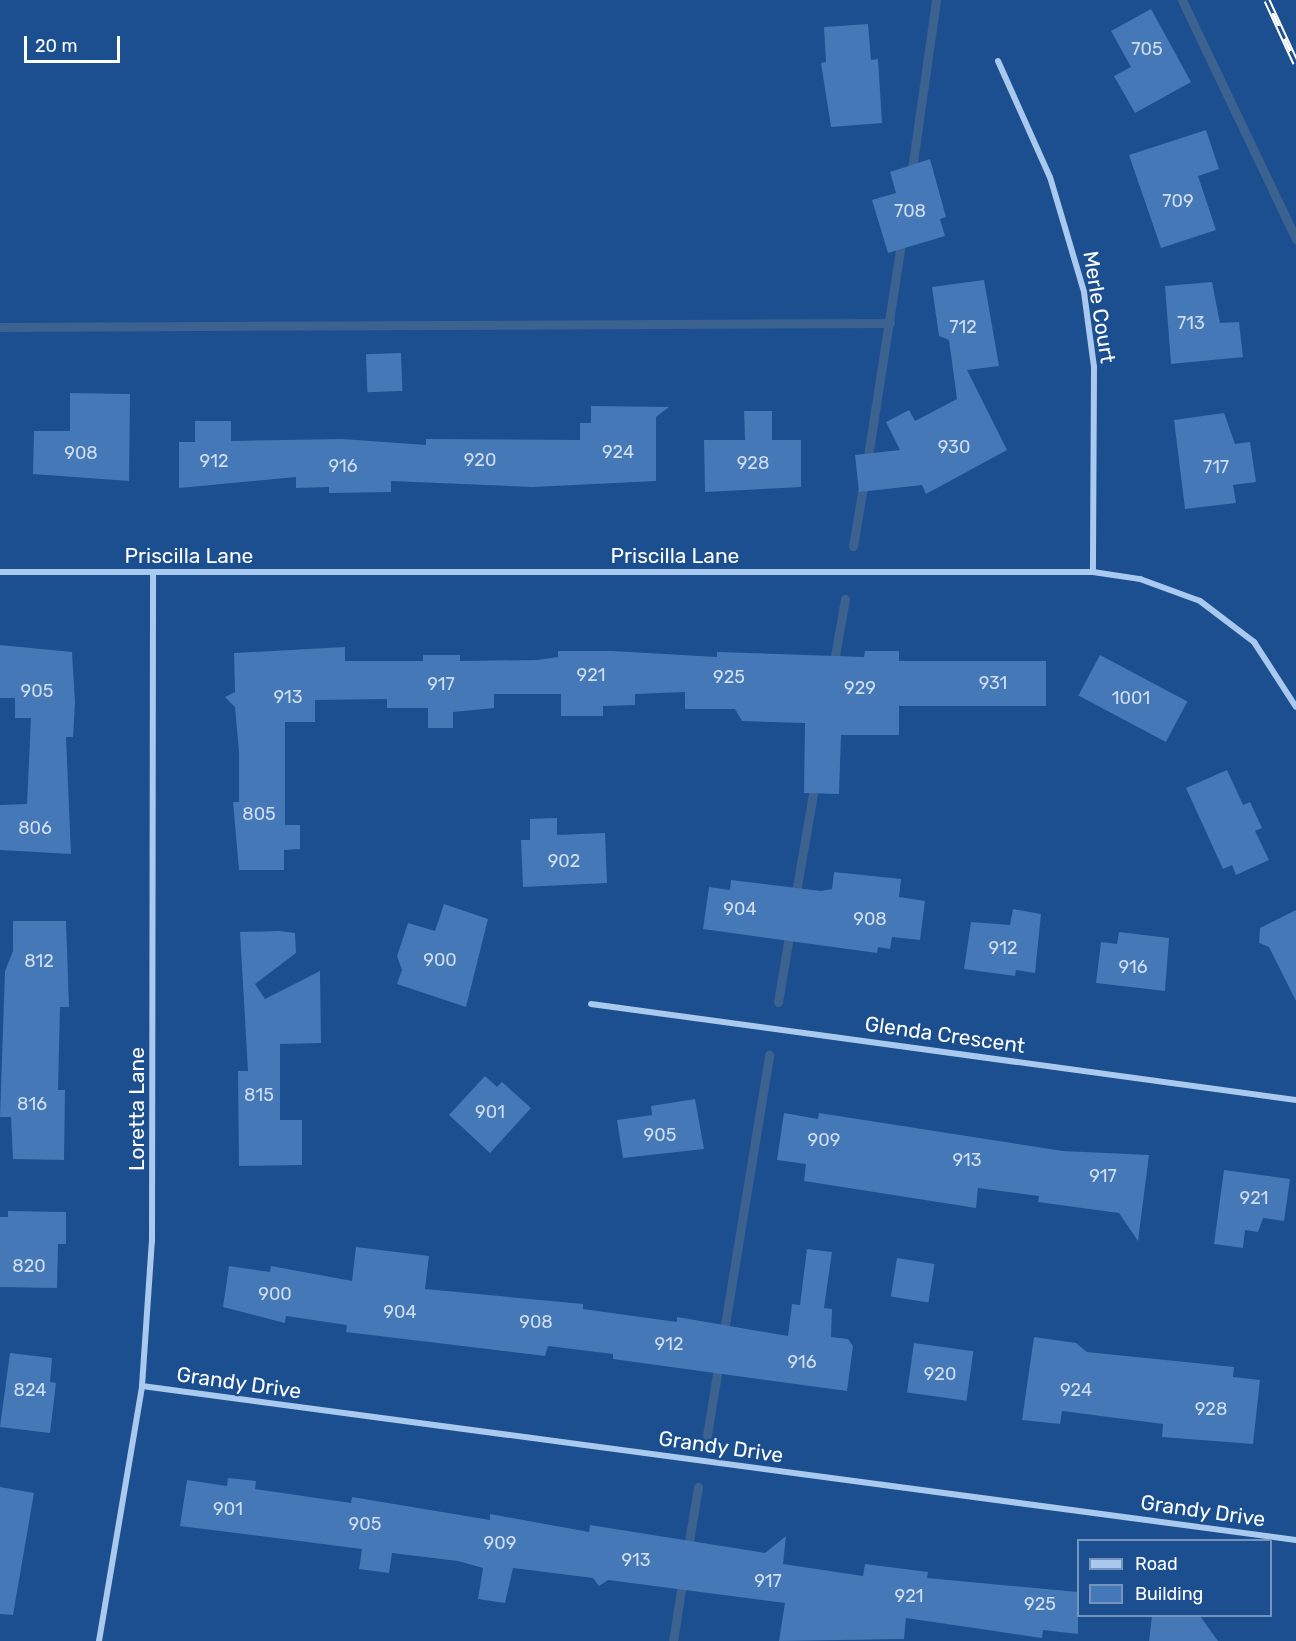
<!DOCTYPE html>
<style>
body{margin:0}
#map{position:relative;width:1296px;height:1641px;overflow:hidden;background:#1b4f8f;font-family:Rubik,sans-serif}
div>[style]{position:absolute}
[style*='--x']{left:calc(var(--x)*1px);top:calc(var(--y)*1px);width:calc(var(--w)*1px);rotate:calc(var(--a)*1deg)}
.stream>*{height:9px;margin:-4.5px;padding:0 4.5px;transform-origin:4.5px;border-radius:4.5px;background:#3c6290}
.building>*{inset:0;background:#4478b7;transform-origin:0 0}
.street>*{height:6px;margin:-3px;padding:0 3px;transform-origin:3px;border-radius:3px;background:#a9c9ee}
.rail>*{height:7px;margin-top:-3.5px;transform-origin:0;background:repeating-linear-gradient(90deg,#1b4f8f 0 14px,#fff 0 28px);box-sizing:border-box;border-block:2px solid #fff}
span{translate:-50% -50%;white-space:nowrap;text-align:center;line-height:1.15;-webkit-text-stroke:5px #1b4f8f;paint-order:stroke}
.number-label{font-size:18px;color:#d0dded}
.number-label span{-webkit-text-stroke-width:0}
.street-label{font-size:21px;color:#fff}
.legend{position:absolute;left:1077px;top:1539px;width:195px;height:78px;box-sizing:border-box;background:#1b4f8f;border:2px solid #7695bc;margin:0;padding:8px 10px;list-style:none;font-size:18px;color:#fff}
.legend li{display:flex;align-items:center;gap:12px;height:30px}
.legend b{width:30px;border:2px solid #7695bc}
.scale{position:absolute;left:24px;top:36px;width:96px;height:27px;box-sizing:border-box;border:3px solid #fff;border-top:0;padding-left:8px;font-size:18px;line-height:21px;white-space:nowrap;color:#fff;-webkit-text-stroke:4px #1b4f8f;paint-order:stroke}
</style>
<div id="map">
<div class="stream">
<i style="--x:1182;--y:0;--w:265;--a:64.5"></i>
<i style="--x:911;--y:176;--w:178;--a:-81.9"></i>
<i style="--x:0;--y:327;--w:890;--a:-0.26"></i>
<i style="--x:867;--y:463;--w:229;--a:-81.2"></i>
<i style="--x:853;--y:546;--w:67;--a:-80.5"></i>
<i style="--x:833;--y:667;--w:69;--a:-80"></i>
<i style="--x:795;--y:898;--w:118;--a:-80.2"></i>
<i style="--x:778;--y:1002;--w:73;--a:-80.5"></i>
<i style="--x:723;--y:1337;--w:286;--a:-80.7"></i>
<i style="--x:707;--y:1435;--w:74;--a:-80.7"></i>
<i style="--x:687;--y:1553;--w:67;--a:-80.5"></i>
<i style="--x:673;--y:1641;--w:64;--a:-81"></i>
</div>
<div class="building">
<i style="clip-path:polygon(1151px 9px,1191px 82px,1135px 113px,1114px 76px,1131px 67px,1111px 31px)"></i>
<i style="clip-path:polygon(868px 24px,871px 60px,878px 59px,882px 123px,831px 127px,821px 63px,826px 62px,824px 27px)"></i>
<i style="clip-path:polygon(1206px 130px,1219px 169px,1198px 176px,1216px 230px,1161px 248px,1129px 155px)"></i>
<i style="clip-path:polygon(930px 159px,946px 217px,940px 219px,945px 236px,888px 253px,872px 200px,896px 193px,890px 172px)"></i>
<i style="clip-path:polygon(984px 280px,999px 366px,967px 370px,1007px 450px,926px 494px,922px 485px,859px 492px,855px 455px,900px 450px,886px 422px,909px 410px,915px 421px,957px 399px,949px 340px,939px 336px,932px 287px)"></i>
<i style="clip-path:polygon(1212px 282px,1220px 323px,1239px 322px,1243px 357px,1171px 364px,1165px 286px)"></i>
<i style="left:401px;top:353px;width:38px;height:35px;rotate:88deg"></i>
<i style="clip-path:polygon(70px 393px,130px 394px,129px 481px,33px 474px,34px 431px,70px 431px)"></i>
<i style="clip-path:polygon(591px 406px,669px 407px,656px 417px,656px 481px,533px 487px,391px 481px,391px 492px,329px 493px,329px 487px,296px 488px,296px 477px,179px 488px,179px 442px,195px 442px,195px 421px,231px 421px,231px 441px,342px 439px,426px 445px,426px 439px,580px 440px,580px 423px,591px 423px)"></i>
<i style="clip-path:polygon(744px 411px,772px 411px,772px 440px,801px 440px,801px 487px,705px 492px,704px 440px,745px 440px)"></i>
<i style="clip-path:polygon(1224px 413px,1235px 444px,1250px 442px,1256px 482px,1233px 485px,1236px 503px,1185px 509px,1174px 420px)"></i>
<i style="clip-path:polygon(0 645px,72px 652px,75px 702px,73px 737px,66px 737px,71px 854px,0 850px,0 805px,27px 804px,31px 718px,15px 718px,15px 698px,0 698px)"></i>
<i style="clip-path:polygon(345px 647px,345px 661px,423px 661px,423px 655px,460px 655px,460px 661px,537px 660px,558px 657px,558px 651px,612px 651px,717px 657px,717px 652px,864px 657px,865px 651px,899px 651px,899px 661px,1046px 661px,1046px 706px,899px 706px,899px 735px,841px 735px,839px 794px,804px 793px,805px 723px,742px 721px,735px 709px,685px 709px,685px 692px,635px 694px,635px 705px,603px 706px,603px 716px,561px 716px,561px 694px,494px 694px,494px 708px,453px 712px,453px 728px,428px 728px,428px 708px,387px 708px,387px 699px,315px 700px,315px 722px,285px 722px,285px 825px,300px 825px,300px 849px,284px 850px,284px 870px,239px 870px,233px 802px,239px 802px,239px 752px,235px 707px,225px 697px,235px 692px,234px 653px)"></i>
<i style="left:1100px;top:655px;width:99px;height:46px;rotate:28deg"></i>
<i style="clip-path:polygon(1227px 770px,1243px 805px,1250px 802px,1262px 828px,1255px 831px,1269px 860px,1236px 875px,1232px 865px,1223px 869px,1186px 788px)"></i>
<i style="clip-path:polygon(557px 818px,557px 835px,605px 833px,607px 883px,523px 887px,521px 840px,530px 840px,530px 819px)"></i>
<i style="clip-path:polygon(834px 872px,901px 879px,899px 897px,925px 901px,920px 940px,892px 937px,890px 949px,878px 947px,877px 953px,703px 929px,709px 887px,730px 890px,731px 880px,821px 891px,832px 889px)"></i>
<i style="clip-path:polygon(444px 904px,488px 919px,466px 1007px,397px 984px,402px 970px,397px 956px,408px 923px,435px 931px)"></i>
<i style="clip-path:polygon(1013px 909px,1041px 914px,1035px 973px,1016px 970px,1015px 976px,964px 969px,971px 922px,1010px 925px)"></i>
<i style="clip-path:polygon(1296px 910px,1296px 1001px,1269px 947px,1259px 943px,1260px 928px)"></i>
<i style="clip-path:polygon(13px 921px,66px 921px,69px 1007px,60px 1007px,58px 1090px,65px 1090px,64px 1160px,13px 1159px,11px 1117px,0 1117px,5px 971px,13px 951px)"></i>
<i style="clip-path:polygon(279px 931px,295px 933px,296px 953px,255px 984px,265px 999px,320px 971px,321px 1043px,280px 1044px,280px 1120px,302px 1120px,302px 1165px,239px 1166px,238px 1071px,248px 1071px,240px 932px)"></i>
<i style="clip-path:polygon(1119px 932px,1169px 938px,1165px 991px,1096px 983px,1101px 942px,1117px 944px)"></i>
<i style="clip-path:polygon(485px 1076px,497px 1087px,502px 1082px,531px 1108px,490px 1153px,449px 1115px)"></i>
<i style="clip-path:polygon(695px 1099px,704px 1149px,623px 1158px,617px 1120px,652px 1115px,651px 1106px)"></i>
<i style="clip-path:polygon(784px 1113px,818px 1119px,819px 1113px,1063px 1151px,1149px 1155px,1138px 1241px,1119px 1213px,1038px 1202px,1039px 1196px,978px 1188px,976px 1208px,804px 1181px,806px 1164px,777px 1160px)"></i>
<i style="clip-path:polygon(1224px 1170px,1290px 1179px,1284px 1221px,1263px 1218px,1258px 1232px,1245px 1230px,1243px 1248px,1214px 1244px)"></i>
<i style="clip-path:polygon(8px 1211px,66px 1212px,66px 1244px,58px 1244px,57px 1288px,0 1287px,0 1217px,8px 1217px)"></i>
<i style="clip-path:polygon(356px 1247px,429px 1256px,425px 1289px,583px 1304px,583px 1309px,677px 1322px,677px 1317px,788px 1336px,792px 1304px,800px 1305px,807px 1249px,832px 1252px,824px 1308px,832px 1309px,831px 1337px,848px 1339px,853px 1346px,847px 1391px,613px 1359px,613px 1354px,548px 1346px,545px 1356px,346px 1332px,347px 1325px,286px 1316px,285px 1323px,223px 1307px,229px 1266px,270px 1272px,271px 1266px,352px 1281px)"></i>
<i style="left:897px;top:1258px;width:38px;height:39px;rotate:9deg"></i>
<i style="clip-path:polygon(1034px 1337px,1076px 1343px,1087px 1352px,1234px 1367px,1233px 1377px,1260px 1380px,1253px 1444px,1162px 1437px,1163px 1424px,1062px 1411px,1060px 1424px,1022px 1420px)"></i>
<i style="left:914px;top:1343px;width:60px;height:50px;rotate:8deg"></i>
<i style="clip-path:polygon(10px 1353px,52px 1358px,50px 1382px,56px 1383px,50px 1433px,0 1427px)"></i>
<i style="clip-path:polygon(228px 1478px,256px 1481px,255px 1489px,351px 1503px,352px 1497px,490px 1520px,490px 1514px,589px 1532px,590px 1525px,765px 1553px,786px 1536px,783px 1564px,863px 1576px,865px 1564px,928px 1572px,927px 1578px,1078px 1592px,1078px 1634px,1043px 1630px,1042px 1638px,906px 1618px,904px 1639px,779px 1641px,785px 1603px,608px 1580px,599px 1586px,593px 1578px,513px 1568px,505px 1603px,478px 1599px,483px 1568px,458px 1561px,392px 1553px,389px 1573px,359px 1569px,362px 1549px,180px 1526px,187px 1480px,227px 1486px)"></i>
<i style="clip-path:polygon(0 1487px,34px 1493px,13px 1615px,0 1614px)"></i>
<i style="clip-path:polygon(1152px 1616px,1200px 1616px,1218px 1641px,1149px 1641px)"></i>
</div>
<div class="street">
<i style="--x:998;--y:61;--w:127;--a:65.9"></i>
<i style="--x:1050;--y:177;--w:120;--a:73.5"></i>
<i style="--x:1084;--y:292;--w:76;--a:82.4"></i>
<i style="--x:1094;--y:367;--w:205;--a:90.3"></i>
<i style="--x:0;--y:572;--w:1093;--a:0"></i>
<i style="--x:1093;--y:572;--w:48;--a:8.5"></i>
<i style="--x:1140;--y:579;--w:64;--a:20.1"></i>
<i style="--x:1200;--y:601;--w:68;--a:37.2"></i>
<i style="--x:1254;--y:642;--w:77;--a:57.1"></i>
<i style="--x:591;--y:1004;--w:712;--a:7.75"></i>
<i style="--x:142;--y:1386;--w:1164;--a:7.6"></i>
<i style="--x:99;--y:1641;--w:259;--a:-80.4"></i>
<i style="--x:142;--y:1386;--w:145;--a:-86.1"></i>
<i style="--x:152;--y:1241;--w:669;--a:-89.91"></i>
</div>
<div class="rail">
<i style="--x:1267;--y:0;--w:69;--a:65.3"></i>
</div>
<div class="number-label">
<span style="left:1147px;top:49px">705</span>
<span style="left:1178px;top:201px">709</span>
<span style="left:910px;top:211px">708</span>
<span style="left:1191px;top:323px">713</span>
<span style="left:963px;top:327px">712</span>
<span style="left:954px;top:447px">930</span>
<span style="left:618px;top:452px">924</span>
<span style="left:81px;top:453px">908</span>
<span style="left:480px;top:460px">920</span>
<span style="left:214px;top:461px">912</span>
<span style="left:753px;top:463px">928</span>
<span style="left:343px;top:466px">916</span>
<span style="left:1216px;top:467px">717</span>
<span style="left:591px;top:675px">921</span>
<span style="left:729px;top:677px">925</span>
<span style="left:993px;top:683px">931</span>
<span style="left:441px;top:684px">917</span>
<span style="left:860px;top:688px">929</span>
<span style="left:37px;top:691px">905</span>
<span style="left:288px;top:697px">913</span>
<span style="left:1131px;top:698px">1001</span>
<span style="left:259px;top:814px">805</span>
<span style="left:35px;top:828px">806</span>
<span style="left:564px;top:861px">902</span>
<span style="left:740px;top:909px">904</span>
<span style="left:870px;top:919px">908</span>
<span style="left:1003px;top:948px">912</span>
<span style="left:440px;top:960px">900</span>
<span style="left:39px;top:961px">812</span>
<span style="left:1133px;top:967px">916</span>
<span style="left:259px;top:1095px">815</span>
<span style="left:32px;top:1104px">816</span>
<span style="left:490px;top:1112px">901</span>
<span style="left:660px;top:1135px">905</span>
<span style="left:824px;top:1140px">909</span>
<span style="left:967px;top:1160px">913</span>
<span style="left:1103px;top:1176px">917</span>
<span style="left:1254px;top:1198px">921</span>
<span style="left:29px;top:1266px">820</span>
<span style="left:275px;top:1294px">900</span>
<span style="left:400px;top:1312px">904</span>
<span style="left:536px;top:1322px">908</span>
<span style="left:669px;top:1344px">912</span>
<span style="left:802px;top:1362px">916</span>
<span style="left:940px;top:1374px">920</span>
<span style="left:30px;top:1390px">824</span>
<span style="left:1076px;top:1390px">924</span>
<span style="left:1211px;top:1409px">928</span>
<span style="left:228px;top:1509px">901</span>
<span style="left:365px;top:1524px">905</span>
<span style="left:500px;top:1543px">909</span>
<span style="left:636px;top:1560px">913</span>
<span style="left:768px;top:1581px">917</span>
<span style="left:909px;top:1596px">921</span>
<span style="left:1040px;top:1604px">925</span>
</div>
<div class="street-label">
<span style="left:1099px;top:307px;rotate:81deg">Merle Court</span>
<span style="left:189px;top:556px">Priscilla Lane</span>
<span style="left:675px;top:556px">Priscilla Lane</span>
<span style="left:945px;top:1035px;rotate:8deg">Glenda Crescent</span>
<span style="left:137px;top:1109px;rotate:-90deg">Loretta Lane</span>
<span style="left:239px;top:1383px;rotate:8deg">Grandy Drive</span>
<span style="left:721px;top:1447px;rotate:8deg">Grandy Drive</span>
<span style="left:1203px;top:1511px;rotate:8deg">Grandy Drive</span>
</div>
<ul class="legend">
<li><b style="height:8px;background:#a9c9ee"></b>Road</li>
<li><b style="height:16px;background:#4478b7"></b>Building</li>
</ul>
<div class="scale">20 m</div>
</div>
